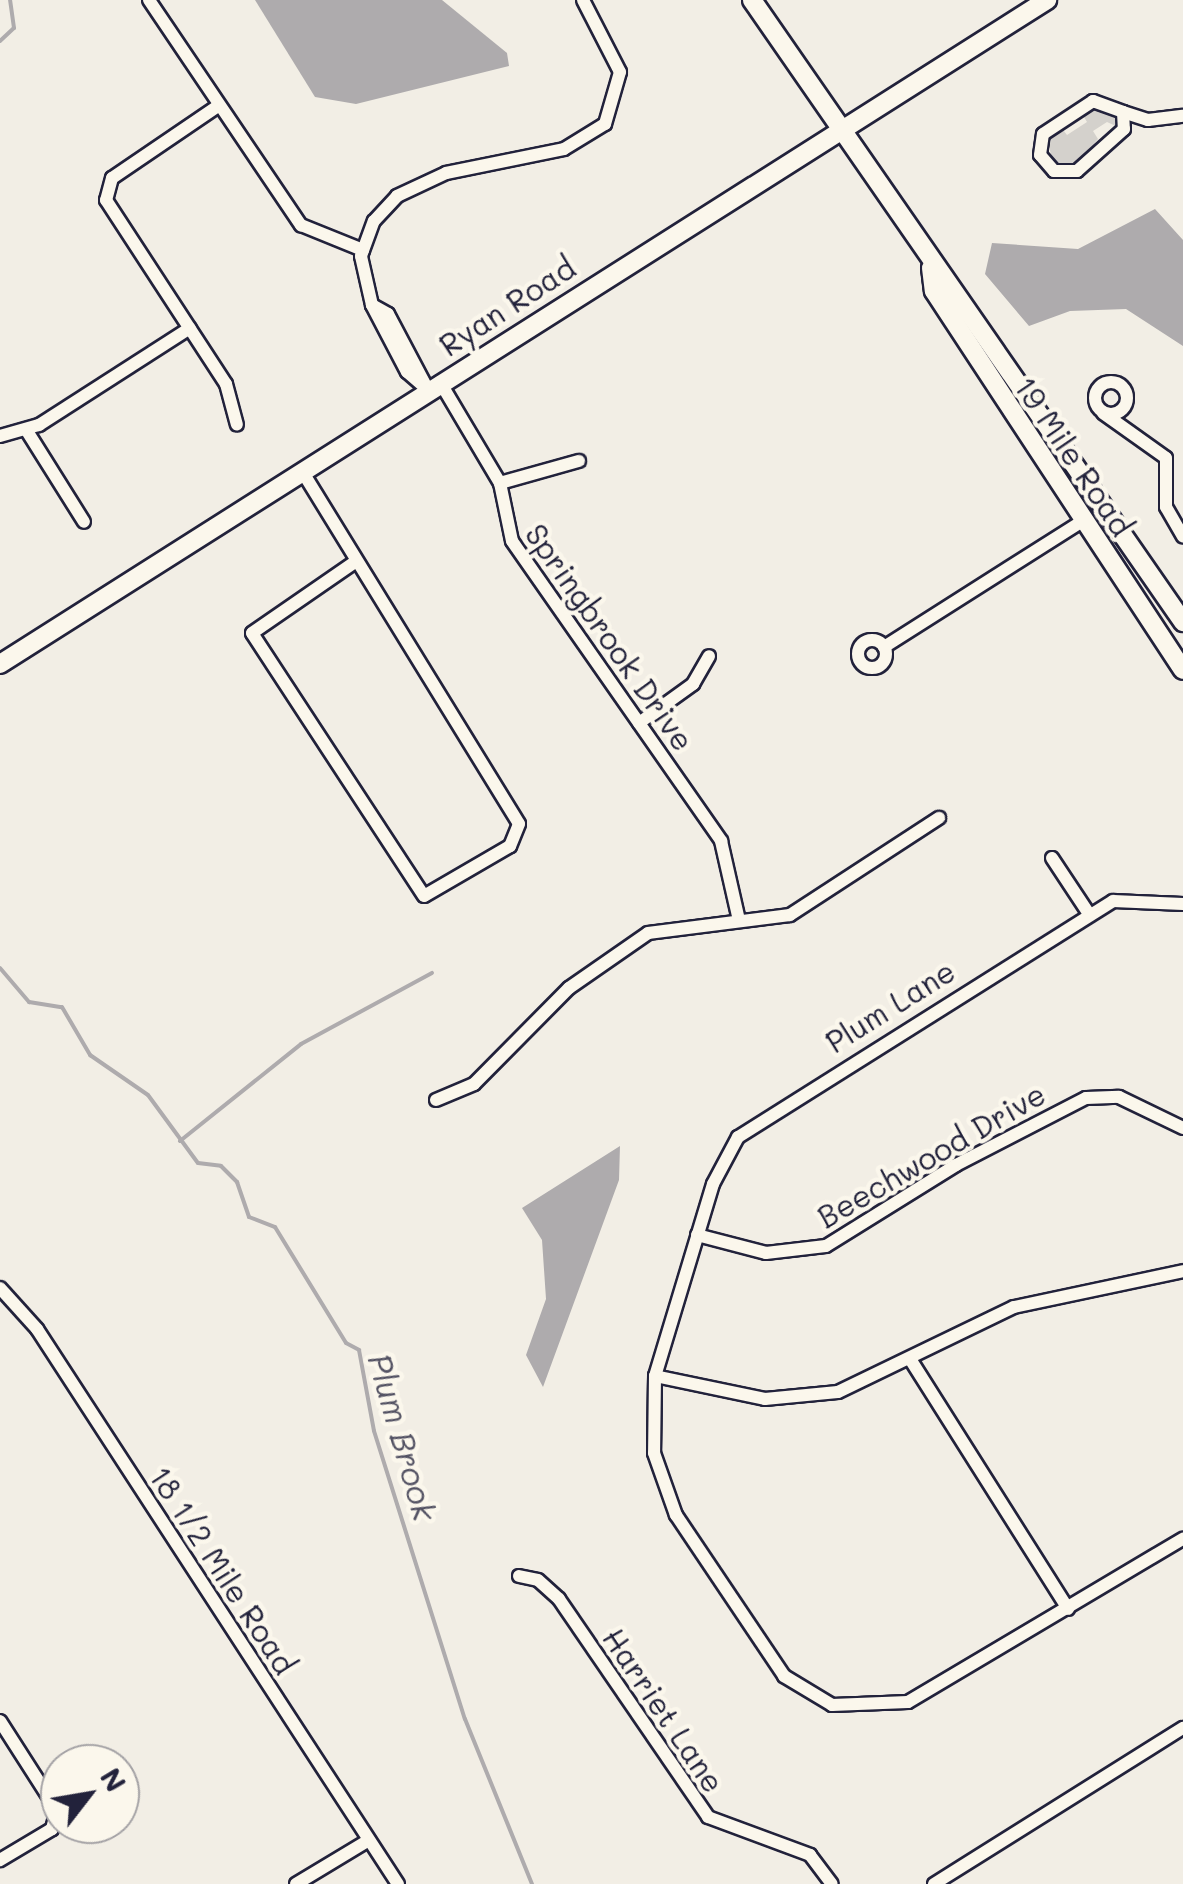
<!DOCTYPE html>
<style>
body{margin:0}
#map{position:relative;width:1183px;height:1884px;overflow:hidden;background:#f2eee5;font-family:Mali,sans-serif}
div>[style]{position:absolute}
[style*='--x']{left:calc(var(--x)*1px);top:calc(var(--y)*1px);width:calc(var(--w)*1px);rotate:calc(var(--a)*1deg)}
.green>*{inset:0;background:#d4d1cc}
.water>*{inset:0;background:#aeabad}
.stream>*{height:4px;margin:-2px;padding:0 2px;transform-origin:2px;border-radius:2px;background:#aeabad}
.roads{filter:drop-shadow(2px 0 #22223b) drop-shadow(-2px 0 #22223b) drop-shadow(0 2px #22223b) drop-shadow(0 -2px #22223b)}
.street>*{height:12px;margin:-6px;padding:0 6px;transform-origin:6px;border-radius:6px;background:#fbf7ec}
.street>.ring{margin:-6px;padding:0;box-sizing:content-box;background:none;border:12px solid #fbf7ec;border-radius:50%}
.secondary>*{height:18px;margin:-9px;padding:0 9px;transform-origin:9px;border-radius:9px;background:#fbf7ec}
span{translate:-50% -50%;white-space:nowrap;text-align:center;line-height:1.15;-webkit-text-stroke:9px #fbf7ec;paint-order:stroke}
.street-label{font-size:30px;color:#22223b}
.water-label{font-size:32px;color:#535263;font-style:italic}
.north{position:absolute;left:40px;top:1744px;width:100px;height:100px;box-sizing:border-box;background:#fbf7ec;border:2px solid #a4a2a5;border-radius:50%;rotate:59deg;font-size:28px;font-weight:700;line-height:40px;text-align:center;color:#22223b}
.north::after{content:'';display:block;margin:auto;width:35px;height:45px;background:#22223b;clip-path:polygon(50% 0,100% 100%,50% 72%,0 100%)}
</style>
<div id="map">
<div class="green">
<i style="clip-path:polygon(1098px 106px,1118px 115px,1118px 127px,1107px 122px,1093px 131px,1098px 139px,1074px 166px,1053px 164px,1047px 137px,1060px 126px,1067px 135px,1087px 122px,1081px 112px)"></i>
</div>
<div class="water">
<i style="clip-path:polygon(255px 0,442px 0,507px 53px,509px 66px,356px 104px,315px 97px)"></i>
<i style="clip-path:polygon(1155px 209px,1183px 240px,1183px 346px,1126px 309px,1070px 311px,1029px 326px,985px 274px,992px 243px,1078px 249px)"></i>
<i style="clip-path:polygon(620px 1146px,619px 1180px,543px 1387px,526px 1355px,546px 1299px,542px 1240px,522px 1208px)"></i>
</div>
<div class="stream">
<i style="--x:0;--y:41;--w:19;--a:-43"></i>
<i style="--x:14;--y:28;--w:28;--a:-98"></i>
<i style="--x:0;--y:968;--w:45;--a:49.5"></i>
<i style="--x:29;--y:1002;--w:33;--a:9"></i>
<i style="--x:62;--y:1007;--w:56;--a:59.7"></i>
<i style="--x:90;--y:1055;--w:70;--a:34.6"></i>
<i style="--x:148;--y:1095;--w:84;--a:53.7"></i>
<i style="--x:198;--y:1163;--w:23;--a:7"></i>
<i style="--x:221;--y:1166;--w:23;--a:45"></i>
<i style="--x:237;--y:1182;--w:37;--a:71"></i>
<i style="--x:249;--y:1217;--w:28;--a:21"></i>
<i style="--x:275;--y:1227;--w:136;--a:58.5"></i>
<i style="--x:346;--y:1343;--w:15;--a:28"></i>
<i style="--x:359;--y:1350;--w:82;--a:79.5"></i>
<i style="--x:374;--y:1431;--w:302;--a:72.5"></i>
<i style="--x:465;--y:1719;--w:178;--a:67.9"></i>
<i style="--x:180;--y:1141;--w:155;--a:-38.7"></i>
<i style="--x:301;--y:1044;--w:149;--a:-28.5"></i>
</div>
<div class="roads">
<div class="street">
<i style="--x:149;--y:0;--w:272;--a:56"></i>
<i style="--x:301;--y:225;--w:67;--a:22"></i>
<i style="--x:1093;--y:101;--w:32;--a:20"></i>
<i style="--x:1123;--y:112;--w:17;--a:87"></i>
<i style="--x:1124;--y:129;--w:63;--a:138.2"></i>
<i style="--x:1077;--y:171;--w:23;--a:180"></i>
<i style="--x:1054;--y:171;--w:21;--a:-131"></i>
<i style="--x:1040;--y:155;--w:21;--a:-82"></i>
<i style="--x:1043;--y:134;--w:60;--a:-33.4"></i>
<i style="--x:218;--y:106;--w:128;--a:145.8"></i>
<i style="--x:112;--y:178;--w:23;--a:105"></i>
<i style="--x:106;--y:200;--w:220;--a:56.9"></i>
<i style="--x:226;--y:384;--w:42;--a:75"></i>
<i style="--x:1123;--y:112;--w:26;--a:18"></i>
<i style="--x:1148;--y:120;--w:35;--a:-7"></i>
<i style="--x:372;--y:305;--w:50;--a:-102.7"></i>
<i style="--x:361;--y:256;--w:37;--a:-70"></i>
<i style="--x:374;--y:221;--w:34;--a:-47"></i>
<i style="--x:397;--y:196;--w:54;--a:-25.1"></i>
<i style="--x:446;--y:173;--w:120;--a:-11.5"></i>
<i style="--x:564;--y:149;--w:48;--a:-31.4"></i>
<i style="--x:605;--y:124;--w:54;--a:-73.9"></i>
<i style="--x:620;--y:72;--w:81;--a:-117.2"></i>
<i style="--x:372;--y:305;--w:18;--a:29"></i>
<i style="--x:388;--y:314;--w:86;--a:62.2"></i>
<i style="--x:428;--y:390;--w:28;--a:-139"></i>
<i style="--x:407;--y:372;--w:76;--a:-117.6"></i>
<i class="ring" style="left:1095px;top:382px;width:20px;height:20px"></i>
<i style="--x:440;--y:382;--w:117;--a:59.3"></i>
<i style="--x:500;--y:483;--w:59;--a:78.3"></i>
<i style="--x:512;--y:541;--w:366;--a:55.1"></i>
<i style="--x:721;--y:841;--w:81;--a:77.2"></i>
<i style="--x:1103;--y:413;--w:77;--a:35.5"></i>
<i style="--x:1166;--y:458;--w:49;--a:90"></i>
<i style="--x:1166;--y:507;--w:34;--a:60"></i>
<i style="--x:27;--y:431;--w:107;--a:57.9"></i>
<i style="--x:0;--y:436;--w:41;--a:-15.8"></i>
<i style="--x:39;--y:425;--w:179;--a:-32.7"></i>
<i style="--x:302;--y:471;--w:414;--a:58.4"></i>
<i style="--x:519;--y:824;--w:24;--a:112"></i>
<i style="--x:510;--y:846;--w:99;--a:149.8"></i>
<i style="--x:424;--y:896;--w:314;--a:-123.2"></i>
<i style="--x:252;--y:633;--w:125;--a:-34.6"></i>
<i style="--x:500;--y:483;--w:82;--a:-15.6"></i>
<i class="ring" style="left:858px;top:640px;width:16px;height:16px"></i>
<i style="--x:884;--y:647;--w:237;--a:-32.4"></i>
<i style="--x:639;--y:723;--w:67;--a:-35.8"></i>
<i style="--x:693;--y:684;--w:32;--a:-60"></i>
<i style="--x:1052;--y:858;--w:67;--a:56.5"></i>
<i style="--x:1183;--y:904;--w:70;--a:-177.5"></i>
<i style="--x:1113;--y:901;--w:443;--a:147.8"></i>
<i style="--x:738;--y:1137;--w:53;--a:118"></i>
<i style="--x:713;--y:1184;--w:201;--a:106.8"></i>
<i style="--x:655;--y:1376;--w:77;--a:90.7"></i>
<i style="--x:654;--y:1453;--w:66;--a:70.5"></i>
<i style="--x:676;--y:1515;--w:194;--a:56.1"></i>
<i style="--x:784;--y:1676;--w:56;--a:31.1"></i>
<i style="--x:832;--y:1705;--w:76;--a:-2.3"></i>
<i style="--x:908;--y:1702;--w:320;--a:-30.7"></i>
<i style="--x:436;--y:1100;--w:41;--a:-22.8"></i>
<i style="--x:474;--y:1084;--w:135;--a:-45.3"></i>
<i style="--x:569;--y:988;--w:96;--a:-34.8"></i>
<i style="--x:648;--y:933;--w:143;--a:-7.2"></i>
<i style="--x:790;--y:915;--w:178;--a:-33.1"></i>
<i style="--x:697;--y:1235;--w:71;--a:14.6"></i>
<i style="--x:766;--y:1253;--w:60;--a:-6.7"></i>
<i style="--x:826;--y:1246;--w:153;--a:-31.9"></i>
<i style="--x:956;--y:1165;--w:146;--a:-27.3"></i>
<i style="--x:1086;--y:1098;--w:33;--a:-2"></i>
<i style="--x:1119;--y:1097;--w:71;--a:25.8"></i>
<i style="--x:0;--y:1288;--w:55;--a:47.9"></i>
<i style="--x:37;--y:1329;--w:662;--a:56.96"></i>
<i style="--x:912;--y:1362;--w:292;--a:57.7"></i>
<i style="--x:655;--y:1376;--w:112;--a:11.8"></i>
<i style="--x:765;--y:1399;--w:73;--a:-5.5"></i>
<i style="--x:838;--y:1392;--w:195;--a:-25.8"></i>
<i style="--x:1014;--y:1307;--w:173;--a:-12"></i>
<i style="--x:519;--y:1576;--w:19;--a:12"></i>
<i style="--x:538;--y:1580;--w:28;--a:42"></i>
<i style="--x:559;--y:1599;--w:264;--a:55.6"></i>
<i style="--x:708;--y:1817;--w:109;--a:20.4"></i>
<i style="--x:810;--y:1855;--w:36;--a:53"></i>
<i style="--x:0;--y:1721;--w:106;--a:57.4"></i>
<i style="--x:57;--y:1810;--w:20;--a:105"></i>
<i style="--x:52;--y:1829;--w:61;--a:149.2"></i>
<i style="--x:296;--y:1884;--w:85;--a:-31.1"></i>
<i style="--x:934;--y:1884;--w:294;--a:-32.1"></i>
</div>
<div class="secondary">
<i style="--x:752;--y:0;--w:757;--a:55.28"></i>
<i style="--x:931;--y:268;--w:23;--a:83"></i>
<i style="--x:934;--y:291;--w:453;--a:56.7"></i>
<i style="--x:0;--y:664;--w:1240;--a:-32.38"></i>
</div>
</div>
<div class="street-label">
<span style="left:507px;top:306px;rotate:-33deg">Ryan Road</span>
<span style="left:1074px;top:456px;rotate:56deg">19 Mile Road</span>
<span style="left:610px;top:637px;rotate:55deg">Springbrook Drive</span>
<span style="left:890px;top:1006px;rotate:-32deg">Plum Lane</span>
<span style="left:931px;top:1155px;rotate:-30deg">Beechwood Drive</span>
<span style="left:223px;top:1570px;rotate:57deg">18 1/2 Mile Road</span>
<span style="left:664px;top:1710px;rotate:56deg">Harriet Lane</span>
</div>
<div class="water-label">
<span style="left:403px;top:1437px;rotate:74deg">Plum Brook</span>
</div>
<div class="north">N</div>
</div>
